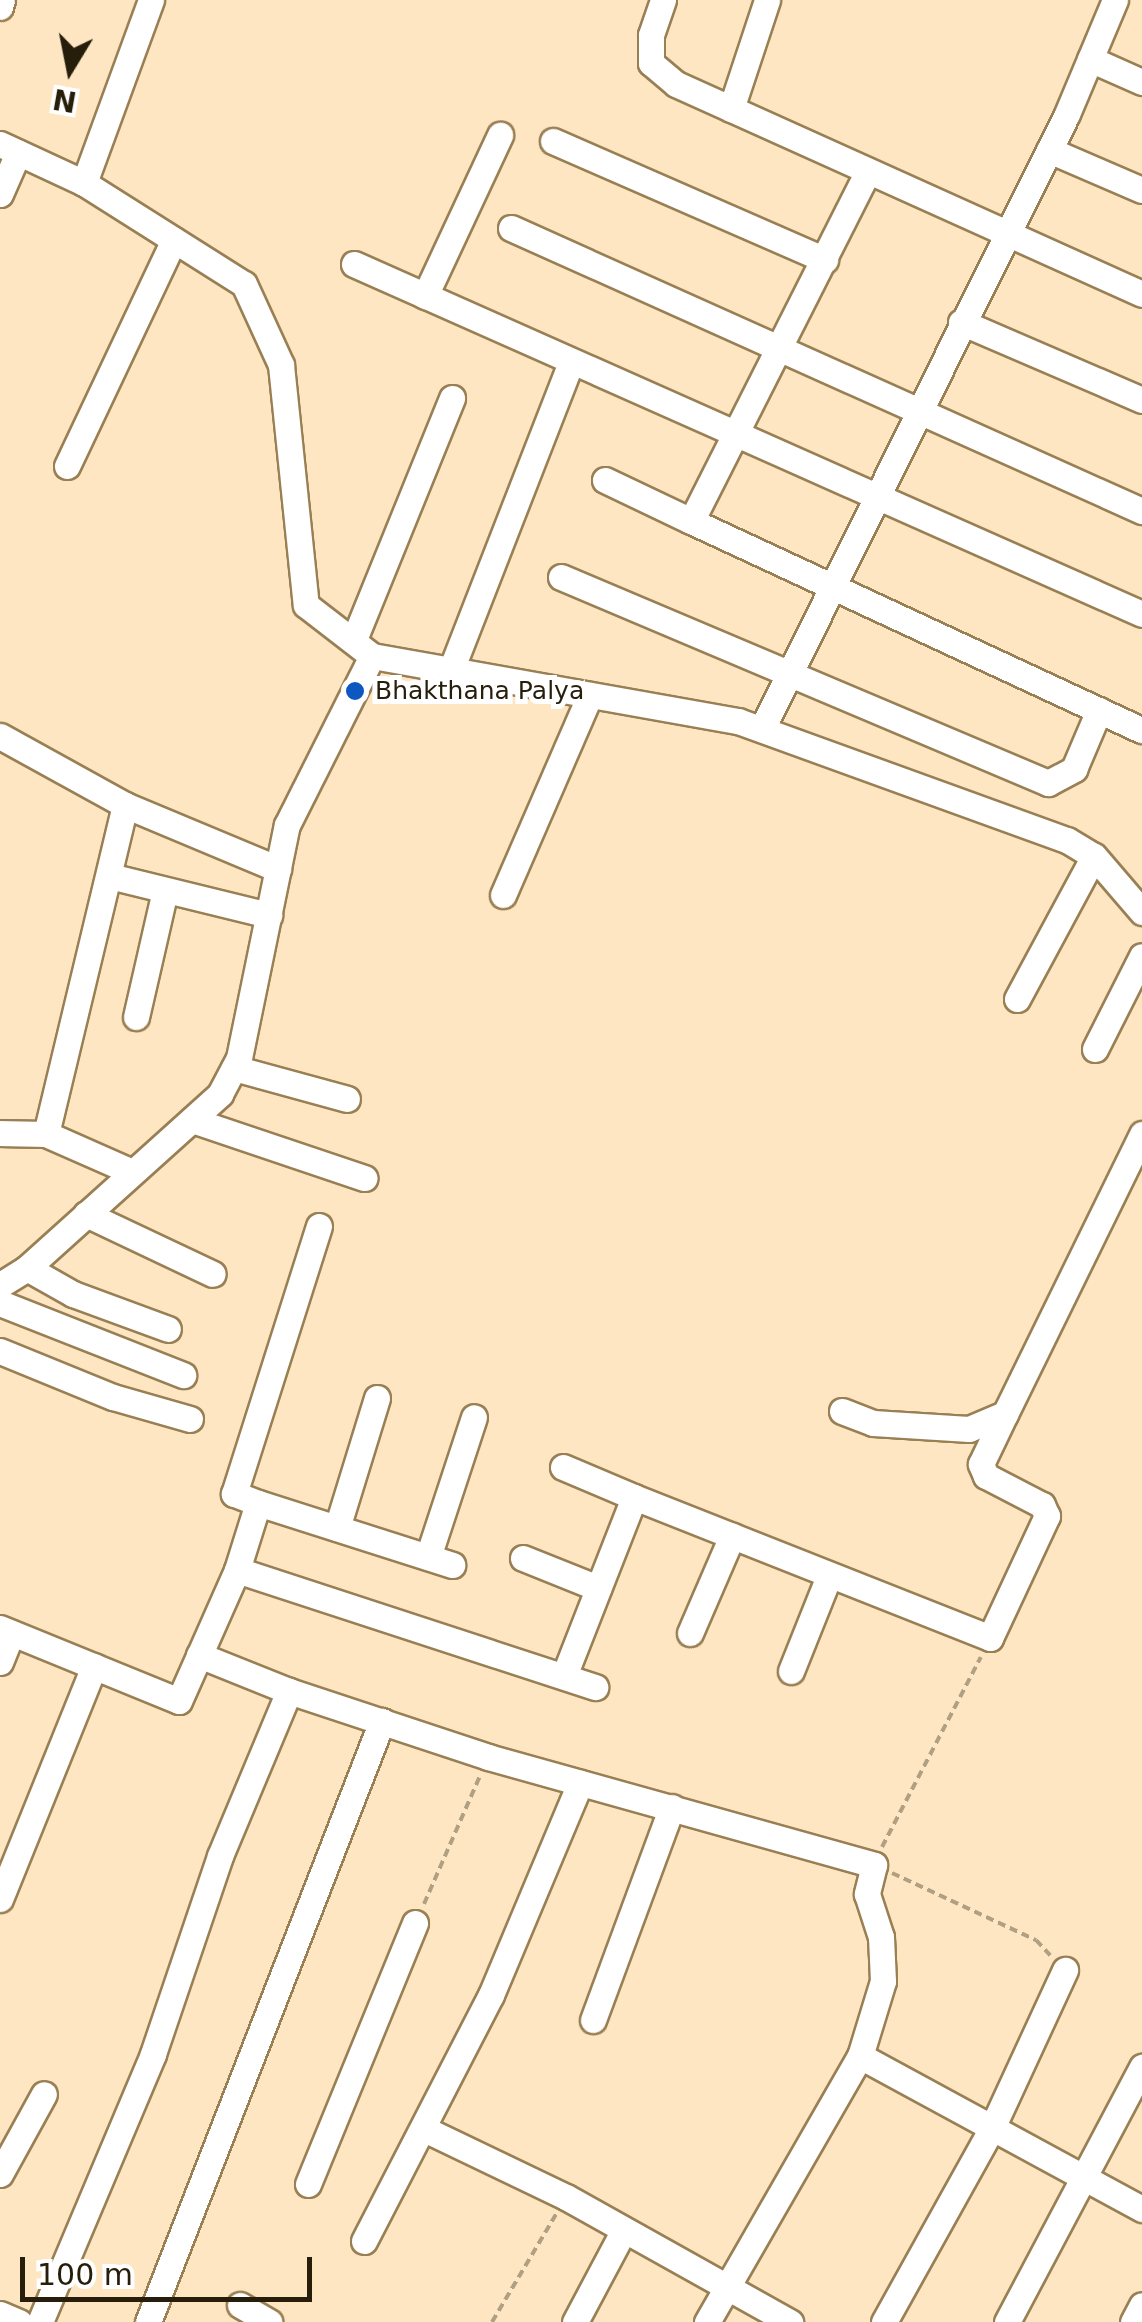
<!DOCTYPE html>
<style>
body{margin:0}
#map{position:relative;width:1142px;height:2322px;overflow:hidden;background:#fde6c1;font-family:"DejaVu Sans",sans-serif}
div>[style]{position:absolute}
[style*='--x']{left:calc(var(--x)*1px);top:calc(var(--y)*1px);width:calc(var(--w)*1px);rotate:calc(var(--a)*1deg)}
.path>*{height:4px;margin-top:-2px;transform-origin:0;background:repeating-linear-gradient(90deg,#b19f81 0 8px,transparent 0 13px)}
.roads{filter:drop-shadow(2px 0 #997f54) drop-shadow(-2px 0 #997f54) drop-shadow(0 2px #997f54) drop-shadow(0 -2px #997f54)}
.minor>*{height:25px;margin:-12.5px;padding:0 12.5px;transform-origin:12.5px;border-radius:12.5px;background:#fff}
.dots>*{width:28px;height:28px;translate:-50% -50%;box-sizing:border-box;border:5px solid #fff;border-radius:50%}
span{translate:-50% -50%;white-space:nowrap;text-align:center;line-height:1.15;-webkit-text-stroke:10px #fff;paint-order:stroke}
.poi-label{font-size:25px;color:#271d0b}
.left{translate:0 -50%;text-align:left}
.north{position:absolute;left:20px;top:20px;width:100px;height:100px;-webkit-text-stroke:8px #fff;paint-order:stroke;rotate:190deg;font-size:28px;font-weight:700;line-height:40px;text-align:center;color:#271d0b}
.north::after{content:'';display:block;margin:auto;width:35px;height:45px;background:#271d0b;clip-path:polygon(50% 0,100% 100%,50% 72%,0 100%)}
.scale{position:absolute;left:20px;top:2257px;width:292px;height:45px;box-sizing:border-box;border:5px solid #271d0b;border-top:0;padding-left:12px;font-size:30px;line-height:35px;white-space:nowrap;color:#271d0b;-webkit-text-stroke:8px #fff;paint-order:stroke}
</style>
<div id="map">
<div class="path">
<i style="--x:882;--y:1847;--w:214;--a:-62.5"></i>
<i style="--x:892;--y:1873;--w:159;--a:25"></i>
<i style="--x:1036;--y:1940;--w:22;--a:47"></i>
<i style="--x:424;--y:1904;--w:140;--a:-66.4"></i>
<i style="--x:492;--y:2322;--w:126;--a:-59.3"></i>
</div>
<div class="roads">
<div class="minor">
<i style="--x:663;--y:0;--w:37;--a:109"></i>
<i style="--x:651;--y:35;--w:28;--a:90"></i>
<i style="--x:651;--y:63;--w:33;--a:40"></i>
<i style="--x:676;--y:84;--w:511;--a:24.26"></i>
<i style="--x:0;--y:7;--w:7;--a:-74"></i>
<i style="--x:1090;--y:59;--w:57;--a:23.9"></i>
<i style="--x:731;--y:109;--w:115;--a:-71.7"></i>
<i style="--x:553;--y:141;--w:297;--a:23.6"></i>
<i style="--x:0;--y:144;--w:93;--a:24.9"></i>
<i style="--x:84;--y:183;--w:189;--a:32.3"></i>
<i style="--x:244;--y:284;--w:89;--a:65.4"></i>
<i style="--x:281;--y:365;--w:241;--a:84.1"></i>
<i style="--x:306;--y:605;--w:83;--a:37.7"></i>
<i style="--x:1049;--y:150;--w:101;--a:23.3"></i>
<i style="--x:868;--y:171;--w:392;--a:116.8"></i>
<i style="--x:691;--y:521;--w:497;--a:24.9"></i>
<i style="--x:84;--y:183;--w:195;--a:-69.9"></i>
<i style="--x:0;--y:194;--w:45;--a:-66.3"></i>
<i style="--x:511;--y:228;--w:692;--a:24.16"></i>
<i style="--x:354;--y:264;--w:862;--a:23.95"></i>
<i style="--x:425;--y:296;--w:178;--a:-65"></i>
<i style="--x:961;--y:322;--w:197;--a:23.3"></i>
<i style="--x:67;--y:466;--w:250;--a:-64.7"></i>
<i style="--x:605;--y:480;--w:95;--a:25.5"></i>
<i style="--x:561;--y:577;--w:529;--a:22.93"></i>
<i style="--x:1048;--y:783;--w:30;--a:-28"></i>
<i style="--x:1074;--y:769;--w:64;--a:-67"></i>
<i style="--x:355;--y:637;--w:258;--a:-67.9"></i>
<i style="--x:451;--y:670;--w:327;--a:-68.7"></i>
<i style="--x:762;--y:729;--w:686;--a:-63.62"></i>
<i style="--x:1067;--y:114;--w:124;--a:-67.2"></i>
<i style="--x:0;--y:736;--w:143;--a:28.9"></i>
<i style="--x:125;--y:805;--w:166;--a:22.7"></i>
<i style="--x:125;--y:805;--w:338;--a:103.5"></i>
<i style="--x:46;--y:1134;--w:94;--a:23.8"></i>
<i style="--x:110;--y:876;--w:164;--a:13.8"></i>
<i style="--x:503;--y:895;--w:218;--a:-66.5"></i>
<i style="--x:1017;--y:999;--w:162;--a:-61.7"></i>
<i style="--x:136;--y:1017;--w:130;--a:-77.1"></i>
<i style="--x:1095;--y:1049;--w:104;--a:-63.2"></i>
<i style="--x:234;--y:1068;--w:117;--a:15.3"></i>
<i style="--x:192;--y:1120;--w:182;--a:18.6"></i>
<i style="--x:0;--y:1133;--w:46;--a:1.2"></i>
<i style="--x:86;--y:1214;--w:140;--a:25.3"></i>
<i style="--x:27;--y:1268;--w:53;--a:29.5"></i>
<i style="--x:73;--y:1294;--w:101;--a:20.2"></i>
<i style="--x:0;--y:1285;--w:32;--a:-32"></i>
<i style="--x:27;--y:1268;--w:260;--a:-42"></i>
<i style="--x:220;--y:1094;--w:41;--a:-62.2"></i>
<i style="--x:239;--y:1058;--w:238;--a:-78.4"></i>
<i style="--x:287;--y:825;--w:189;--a:-63.3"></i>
<i style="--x:372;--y:656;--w:372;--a:10.1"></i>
<i style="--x:738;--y:721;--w:350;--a:19.9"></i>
<i style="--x:1067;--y:840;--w:31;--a:31"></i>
<i style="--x:1094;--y:856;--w:74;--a:49.4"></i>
<i style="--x:0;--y:1303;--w:197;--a:21.5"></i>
<i style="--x:0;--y:1351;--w:122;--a:22.2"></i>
<i style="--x:113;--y:1397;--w:80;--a:15.9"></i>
<i style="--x:842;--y:1411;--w:33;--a:21"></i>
<i style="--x:873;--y:1423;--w:96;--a:3.6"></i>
<i style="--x:969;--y:1429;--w:39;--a:-23"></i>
<i style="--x:1005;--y:1414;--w:312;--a:-63.9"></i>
<i style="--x:563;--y:1467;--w:77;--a:22.9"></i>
<i style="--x:258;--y:1503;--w:26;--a:-159"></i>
<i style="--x:234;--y:1494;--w:281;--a:-72.4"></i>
<i style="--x:337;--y:1528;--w:136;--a:-72.9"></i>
<i style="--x:428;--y:1557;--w:147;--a:-71.8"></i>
<i style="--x:523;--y:1558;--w:81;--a:21.8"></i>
<i style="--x:237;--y:1570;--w:70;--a:-72.6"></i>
<i style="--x:258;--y:1503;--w:204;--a:17.7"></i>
<i style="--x:0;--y:1628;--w:193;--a:22.2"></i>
<i style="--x:179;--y:1701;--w:143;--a:-66.1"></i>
<i style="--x:237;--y:1570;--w:377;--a:18.1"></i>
<i style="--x:690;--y:1633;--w:106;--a:-66.6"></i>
<i style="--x:199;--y:1655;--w:97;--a:21.8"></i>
<i style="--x:0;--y:1662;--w:31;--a:-68"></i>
<i style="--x:791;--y:1671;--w:102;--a:-68.2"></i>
<i style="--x:564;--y:1676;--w:192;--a:-68.6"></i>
<i style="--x:634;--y:1497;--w:383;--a:21.6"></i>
<i style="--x:990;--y:1638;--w:135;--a:-65"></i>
<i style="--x:1047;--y:1516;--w:12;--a:-114"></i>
<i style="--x:1042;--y:1505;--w:63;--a:-152.6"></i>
<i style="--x:986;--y:1476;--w:13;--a:-113"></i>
<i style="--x:981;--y:1464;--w:55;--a:-64.4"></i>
<i style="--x:0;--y:1899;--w:251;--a:-68"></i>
<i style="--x:593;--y:2020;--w:227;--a:-69.7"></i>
<i style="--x:860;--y:2056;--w:321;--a:28.5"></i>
<i style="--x:424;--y:2129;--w:157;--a:25.6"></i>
<i style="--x:566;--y:2197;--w:257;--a:29.2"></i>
<i style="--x:0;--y:2174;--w:91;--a:-61.2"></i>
<i style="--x:308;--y:2184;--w:282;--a:-67.7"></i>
<i style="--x:364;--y:2241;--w:277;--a:-62.7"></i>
<i style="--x:491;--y:1995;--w:230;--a:-67.2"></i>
<i style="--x:240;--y:2305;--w:34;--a:30"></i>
<i style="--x:0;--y:2314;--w:21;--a:23"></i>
<i style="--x:40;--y:2322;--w:291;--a:-67.1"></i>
<i style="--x:153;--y:2054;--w:209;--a:-71.3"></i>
<i style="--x:220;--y:1856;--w:179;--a:-67.3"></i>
<i style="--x:289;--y:1691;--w:210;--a:18.3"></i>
<i style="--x:488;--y:1757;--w:401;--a:15.6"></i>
<i style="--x:874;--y:1865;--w:30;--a:104"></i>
<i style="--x:867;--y:1894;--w:45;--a:72"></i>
<i style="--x:881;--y:1937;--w:44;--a:87.4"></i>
<i style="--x:883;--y:1981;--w:78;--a:107"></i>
<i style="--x:860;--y:2056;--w:307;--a:119.9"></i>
<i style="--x:148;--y:2322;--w:645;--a:-68.73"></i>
<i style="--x:575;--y:2322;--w:104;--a:-62"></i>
<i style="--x:884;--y:2322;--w:224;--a:-60.9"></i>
<i style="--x:993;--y:2126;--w:172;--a:-65.2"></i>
<i style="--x:1007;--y:2322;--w:289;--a:-62.1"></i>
<i style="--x:1133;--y:2322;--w:19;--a:-62"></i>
</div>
</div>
<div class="dots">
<i style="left:355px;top:691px;background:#0d57c1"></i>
</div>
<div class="poi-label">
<span class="left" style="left:375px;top:691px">Bhakthana Palya</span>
</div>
<div class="north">N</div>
<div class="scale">100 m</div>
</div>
